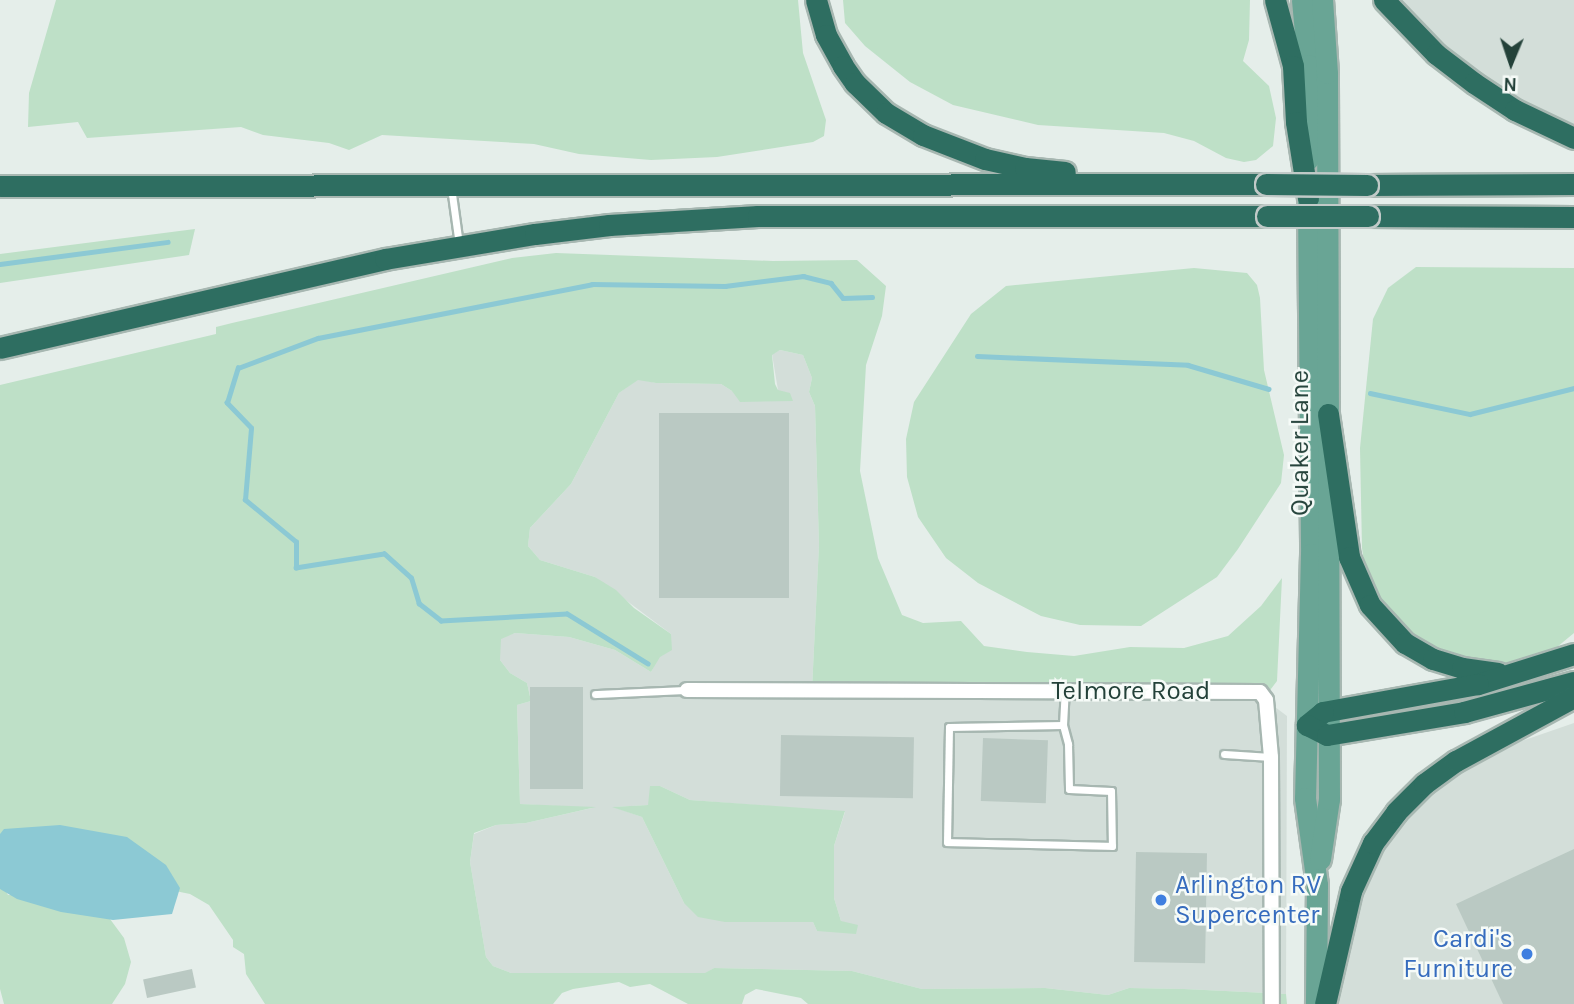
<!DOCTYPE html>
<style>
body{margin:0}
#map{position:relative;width:1574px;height:1004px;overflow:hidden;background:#e5eeea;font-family:Karla,sans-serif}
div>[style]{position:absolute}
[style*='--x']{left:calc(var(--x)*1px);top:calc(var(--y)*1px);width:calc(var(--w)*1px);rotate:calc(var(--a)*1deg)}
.built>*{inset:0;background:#d3ded9}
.green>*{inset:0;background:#bee0c7}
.water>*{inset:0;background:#8cc9d4}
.stream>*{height:4.5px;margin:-2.25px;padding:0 2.25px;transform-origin:2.25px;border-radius:2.25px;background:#8cc9d4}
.building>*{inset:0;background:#bac9c3;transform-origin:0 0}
.roads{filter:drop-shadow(2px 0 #a7b7b1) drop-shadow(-2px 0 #a7b7b1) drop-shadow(0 2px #a7b7b1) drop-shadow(0 -2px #a7b7b1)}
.lane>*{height:7px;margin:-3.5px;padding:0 3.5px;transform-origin:3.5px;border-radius:3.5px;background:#fff}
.street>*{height:14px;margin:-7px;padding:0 7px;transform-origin:7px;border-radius:7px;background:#fff}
.primary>*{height:21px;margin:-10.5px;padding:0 10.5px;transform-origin:10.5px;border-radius:10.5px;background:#69a595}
.highway>*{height:21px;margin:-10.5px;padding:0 10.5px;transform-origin:10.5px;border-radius:10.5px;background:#2e6e61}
.bridges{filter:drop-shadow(2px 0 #c1cac8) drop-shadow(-2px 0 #c1cac8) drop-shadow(0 2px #c1cac8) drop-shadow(0 -2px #c1cac8)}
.highway-bridge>*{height:21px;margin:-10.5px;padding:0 10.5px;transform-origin:10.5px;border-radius:10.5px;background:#2e6e61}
.dots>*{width:19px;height:19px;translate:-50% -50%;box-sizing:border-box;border:4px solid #f6fbf8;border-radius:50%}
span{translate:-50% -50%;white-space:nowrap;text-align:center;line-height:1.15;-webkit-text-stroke:5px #f6fbf8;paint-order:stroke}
.street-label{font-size:26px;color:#234139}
.shop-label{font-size:26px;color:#366cbe}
.left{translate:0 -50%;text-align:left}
.right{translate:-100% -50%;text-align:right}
.north{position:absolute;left:1476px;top:28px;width:70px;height:70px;-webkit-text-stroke:5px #f6fbf8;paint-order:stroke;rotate:182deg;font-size:19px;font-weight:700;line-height:28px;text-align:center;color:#234139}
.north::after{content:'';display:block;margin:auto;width:24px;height:32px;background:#234139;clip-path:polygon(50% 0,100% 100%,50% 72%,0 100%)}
</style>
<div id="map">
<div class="built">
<i style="clip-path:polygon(1390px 0,1574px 0,1574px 132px,1457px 64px)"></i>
<i style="clip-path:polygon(evenodd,780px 350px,803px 355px,812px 378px,809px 392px,815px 406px,819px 545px,812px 689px,1255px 692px,1287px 716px,1286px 994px,1184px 989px,1129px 988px,1108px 995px,1045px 988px,922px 989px,852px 971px,714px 968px,706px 973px,511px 973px,493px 966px,486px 957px,470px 862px,474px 834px,496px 825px,526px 823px,592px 808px,520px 804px,517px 705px,531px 701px,527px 683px,510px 673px,500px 660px,500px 638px,515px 633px,569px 637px,615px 650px,651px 672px,671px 634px,595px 577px,540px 560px,528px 546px,530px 528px,571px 484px,619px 393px,638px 379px,656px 383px,721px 384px,732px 391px,778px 390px,772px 354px,780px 350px,660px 786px,690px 800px,845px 812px,834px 846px,834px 898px,841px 921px,817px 931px,813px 922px,684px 903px,642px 817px,614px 807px,648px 805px,660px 786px)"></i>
<i style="clip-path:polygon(1574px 723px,1574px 1004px,1323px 1004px,1344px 921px,1403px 804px,1464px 761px)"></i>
</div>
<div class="green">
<i style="clip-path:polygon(56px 0,798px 0,803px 53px,826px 120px,824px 136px,813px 142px,717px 157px,651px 160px,579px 154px,534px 144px,382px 135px,349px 150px,329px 143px,263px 135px,241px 127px,87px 138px,78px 122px,28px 127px,29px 93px)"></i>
<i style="clip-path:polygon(843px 0,1250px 0,1249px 40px,1243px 61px,1269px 86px,1276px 118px,1273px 146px,1256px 160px,1244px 162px,1226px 158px,1194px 141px,1164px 133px,1038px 125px,953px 105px,910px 82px,865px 46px,845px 23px)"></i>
<i style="clip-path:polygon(195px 229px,189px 255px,0 283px,0 254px)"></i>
<i style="clip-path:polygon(556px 253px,773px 261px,857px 260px,886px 286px,882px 316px,866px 365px,860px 471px,878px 558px,902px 615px,923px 623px,961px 621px,984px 646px,1027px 652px,1074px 656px,1130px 647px,1184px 648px,1228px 636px,1261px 606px,1282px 578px,1277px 681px,1268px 693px,812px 689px,819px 545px,815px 406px,809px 392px,812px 378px,803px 355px,780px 350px,772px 355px,775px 384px,778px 390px,790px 393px,793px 401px,740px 402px,732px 391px,721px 384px,656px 383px,638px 380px,619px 393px,571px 484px,530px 528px,528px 546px,540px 560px,595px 577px,616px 590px,634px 608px,671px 634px,672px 650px,660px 657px,651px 672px,615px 650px,569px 637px,515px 633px,501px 639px,500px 660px,510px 673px,527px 683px,531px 701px,517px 705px,520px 804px,596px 807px,526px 823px,496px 825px,474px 833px,470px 862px,486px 957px,493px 966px,511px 973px,705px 973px,714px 968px,852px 971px,922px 989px,1045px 988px,1108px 995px,1129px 988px,1184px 989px,1286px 994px,1287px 1004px,808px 1004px,801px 998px,756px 989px,745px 995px,742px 1004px,688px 1004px,650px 984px,630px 987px,619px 982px,573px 989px,562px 993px,553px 1004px,265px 1004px,246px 974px,244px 954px,233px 947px,233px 940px,209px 905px,190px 894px,0 855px,0 385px,216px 334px,216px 327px,232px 323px,512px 258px)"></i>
<i style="clip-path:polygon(1416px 267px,1574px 268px,1574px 633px,1539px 662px,1516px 666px,1451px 661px,1428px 654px,1369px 597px,1362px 548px,1360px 448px,1373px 319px,1388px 288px)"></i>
<i style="clip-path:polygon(1194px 268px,1247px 273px,1257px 285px,1260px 298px,1264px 370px,1284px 455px,1281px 483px,1238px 549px,1217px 577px,1141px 626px,1080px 625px,1041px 616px,978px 583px,946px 558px,918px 517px,907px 477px,906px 439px,914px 402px,971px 314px,1006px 286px)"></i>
<i style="clip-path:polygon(650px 786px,660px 786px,690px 800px,845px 811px,834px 846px,834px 898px,841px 921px,858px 925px,856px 934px,817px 931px,813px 922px,725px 922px,698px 917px,684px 903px,642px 817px,612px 807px,648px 805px)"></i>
<i style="clip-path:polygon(0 881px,8px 895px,47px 895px,110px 919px,124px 938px,131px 962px,125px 984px,112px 1004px,4px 1004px,0 989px)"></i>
</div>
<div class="water">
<i style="clip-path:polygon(60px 825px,127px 837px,166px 865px,180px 888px,172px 914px,113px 920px,61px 912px,17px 899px,0 889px,0 834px,4px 829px)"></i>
</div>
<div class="stream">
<i style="--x:0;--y:264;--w:169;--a:-7.5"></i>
<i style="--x:977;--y:356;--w:211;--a:2.4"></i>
<i style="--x:1188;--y:365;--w:84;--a:16.5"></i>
<i style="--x:1370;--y:393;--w:102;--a:11.9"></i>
<i style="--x:1470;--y:414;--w:107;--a:-14"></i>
<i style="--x:648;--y:664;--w:95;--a:-148.3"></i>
<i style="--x:567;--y:614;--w:126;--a:176.8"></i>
<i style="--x:441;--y:621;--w:28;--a:-142"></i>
<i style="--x:419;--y:604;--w:27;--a:-107"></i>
<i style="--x:411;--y:578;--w:36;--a:-138"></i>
<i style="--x:384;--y:554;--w:89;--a:171"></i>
<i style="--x:296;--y:568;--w:26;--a:-90"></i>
<i style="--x:296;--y:542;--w:66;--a:-140.5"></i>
<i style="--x:245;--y:500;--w:72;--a:-85.2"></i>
<i style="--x:251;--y:428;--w:35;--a:-134"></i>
<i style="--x:227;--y:403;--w:37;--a:-73"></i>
<i style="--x:238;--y:368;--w:85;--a:-20.6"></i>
<i style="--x:318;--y:338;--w:279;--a:-11.1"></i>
<i style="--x:592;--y:284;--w:133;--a:0.9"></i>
<i style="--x:725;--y:286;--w:79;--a:-7.3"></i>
<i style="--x:803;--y:276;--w:29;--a:14"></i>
<i style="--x:831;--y:283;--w:19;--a:51"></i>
<i style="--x:843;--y:298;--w:29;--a:-2"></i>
</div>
<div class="building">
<i style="left:659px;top:413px;width:130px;height:185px"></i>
<i style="left:530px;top:687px;width:53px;height:102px"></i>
<i style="left:781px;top:735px;width:133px;height:61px;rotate:1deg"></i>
<i style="left:983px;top:738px;width:65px;height:63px;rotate:2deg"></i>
<i style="clip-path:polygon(1574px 849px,1574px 1004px,1503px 1004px,1456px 904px)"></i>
<i style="left:1136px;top:852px;width:71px;height:110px;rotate:1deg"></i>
<i style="left:192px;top:969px;width:19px;height:50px;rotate:78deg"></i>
</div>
<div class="roads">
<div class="lane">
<i style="--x:451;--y:187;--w:59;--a:82.1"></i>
<i style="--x:595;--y:694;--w:92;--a:-2.5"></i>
<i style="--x:1063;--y:725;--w:20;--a:75"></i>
<i style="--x:1068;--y:744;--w:45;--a:88.7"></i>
<i style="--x:1069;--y:789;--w:42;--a:2.7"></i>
<i style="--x:1111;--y:791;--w:55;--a:89"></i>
<i style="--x:1112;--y:846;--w:165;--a:-178.6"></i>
<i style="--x:947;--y:842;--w:115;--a:-89"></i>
<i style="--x:949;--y:727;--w:114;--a:-1"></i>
<i style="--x:1063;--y:725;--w:34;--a:-87"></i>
<i style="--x:1224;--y:754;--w:47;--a:3.7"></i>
</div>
<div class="street">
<i style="--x:687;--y:690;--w:573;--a:0.2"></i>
<i style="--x:1260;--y:692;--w:10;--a:53"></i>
<i style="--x:1266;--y:700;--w:57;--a:85"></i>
<i style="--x:1271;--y:757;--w:247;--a:89.8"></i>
</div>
<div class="primary">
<i style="--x:1302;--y:0;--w:65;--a:84.7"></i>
<i style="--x:1308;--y:65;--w:94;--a:90"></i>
<i style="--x:1308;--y:198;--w:356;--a:89.5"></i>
<i style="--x:1311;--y:554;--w:244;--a:91.4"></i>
<i style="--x:1305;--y:798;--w:88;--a:82.1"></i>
<i style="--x:1317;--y:885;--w:119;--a:90.5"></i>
<i style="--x:1320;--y:859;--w:61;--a:-81.5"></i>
<i style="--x:1329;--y:799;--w:726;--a:-90.16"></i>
<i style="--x:1327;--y:73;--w:73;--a:-93.9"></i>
</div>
<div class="highway">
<i style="--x:816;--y:0;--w:36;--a:74"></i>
<i style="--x:826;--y:35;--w:35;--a:61"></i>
<i style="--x:843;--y:66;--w:21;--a:55"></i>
<i style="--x:855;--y:83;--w:43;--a:44.1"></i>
<i style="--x:886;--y:113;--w:43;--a:30.7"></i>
<i style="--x:923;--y:135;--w:66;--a:21.2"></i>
<i style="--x:985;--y:159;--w:41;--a:12.7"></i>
<i style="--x:1025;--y:168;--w:40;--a:5.7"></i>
<i style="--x:1275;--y:0;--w:68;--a:74.7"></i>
<i style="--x:1293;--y:66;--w:56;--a:86.9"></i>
<i style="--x:1296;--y:122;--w:77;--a:81"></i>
<i style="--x:1384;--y:0;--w:75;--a:46.1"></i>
<i style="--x:1436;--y:54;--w:48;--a:37.3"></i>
<i style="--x:1474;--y:83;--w:49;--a:33.4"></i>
<i style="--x:1515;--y:110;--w:65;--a:25.4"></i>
<i style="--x:1367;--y:185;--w:207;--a:-0.3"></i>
<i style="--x:0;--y:186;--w:1266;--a:-0.09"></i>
<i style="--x:1368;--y:216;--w:206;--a:0.3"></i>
<i style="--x:0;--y:348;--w:395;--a:-13"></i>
<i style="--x:385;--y:259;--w:152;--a:-9.5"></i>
<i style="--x:535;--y:234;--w:75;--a:-6.9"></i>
<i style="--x:609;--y:225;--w:149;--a:-3.5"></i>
<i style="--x:758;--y:216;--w:509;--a:0"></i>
<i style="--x:1328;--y:414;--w:145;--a:81.6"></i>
<i style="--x:1349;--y:557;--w:52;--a:66.4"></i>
<i style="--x:1370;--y:605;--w:52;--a:47.4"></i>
<i style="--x:1405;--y:643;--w:32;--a:30"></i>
<i style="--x:1433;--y:659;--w:30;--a:17"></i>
<i style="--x:1462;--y:668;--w:36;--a:8"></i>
<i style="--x:1574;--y:654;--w:101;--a:162.6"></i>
<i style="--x:1478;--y:684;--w:158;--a:169.8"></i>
<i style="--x:1323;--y:712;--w:21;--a:141"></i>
<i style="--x:1307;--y:725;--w:22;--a:27"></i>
<i style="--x:1327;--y:735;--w:139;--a:-9.5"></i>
<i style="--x:1464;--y:712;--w:114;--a:-15.3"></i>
<i style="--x:1325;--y:1004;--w:116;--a:-77"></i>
<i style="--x:1351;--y:891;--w:53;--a:-65.4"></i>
<i style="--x:1373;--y:843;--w:39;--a:-53"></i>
<i style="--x:1396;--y:812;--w:40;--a:-45"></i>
<i style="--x:1424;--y:784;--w:39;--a:-36"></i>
<i style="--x:1456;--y:761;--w:134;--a:-28.5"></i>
</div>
</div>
<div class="bridges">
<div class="highway-bridge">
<i style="--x:1266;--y:184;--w:101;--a:0.6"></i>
<i style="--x:1267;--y:216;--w:101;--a:0"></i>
</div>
</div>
<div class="dots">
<i style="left:1161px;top:900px;background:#3f7fe0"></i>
<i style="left:1527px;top:954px;background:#3f7fe0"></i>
</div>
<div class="street-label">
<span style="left:1300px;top:443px;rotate:-90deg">Quaker Lane</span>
<span style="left:1131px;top:691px">Telmore Road</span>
</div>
<div class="shop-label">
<span class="left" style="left:1175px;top:900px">Arlington RV<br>Supercenter</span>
<span class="right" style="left:1513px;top:954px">Cardi's<br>Furniture</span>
</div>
<div class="north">N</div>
</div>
